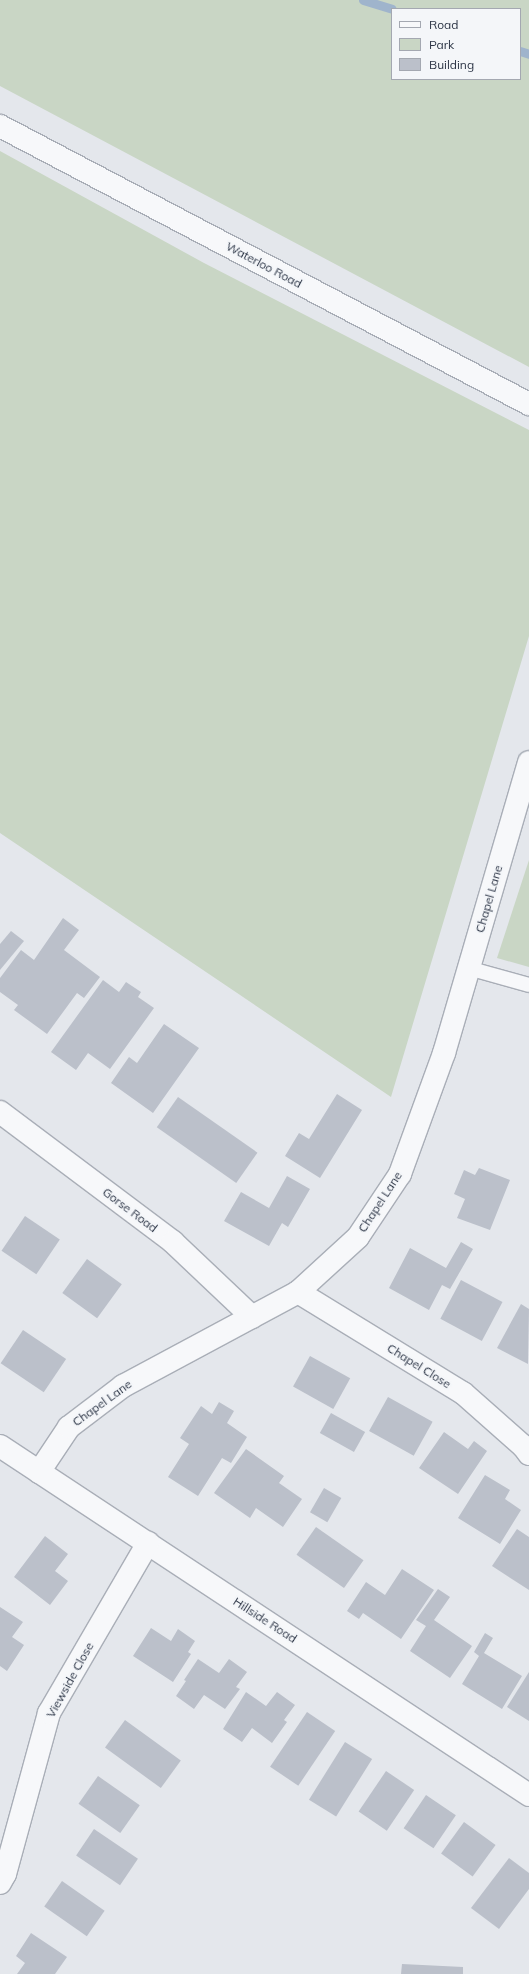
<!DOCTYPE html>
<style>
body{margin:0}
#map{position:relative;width:529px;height:1974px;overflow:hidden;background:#e4e7ec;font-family:Mulish,sans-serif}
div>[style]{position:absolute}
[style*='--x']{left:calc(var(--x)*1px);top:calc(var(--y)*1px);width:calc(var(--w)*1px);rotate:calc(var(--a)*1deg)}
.green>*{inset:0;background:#c9d6c5}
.stream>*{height:9px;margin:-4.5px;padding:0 4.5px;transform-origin:4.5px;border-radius:4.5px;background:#9fb4cc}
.building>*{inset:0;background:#bbc0ca;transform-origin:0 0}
.roads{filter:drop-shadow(1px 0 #a9aeb7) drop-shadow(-1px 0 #a9aeb7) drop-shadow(0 1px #a9aeb7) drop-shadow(0 -1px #a9aeb7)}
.lane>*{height:14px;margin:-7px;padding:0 7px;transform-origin:7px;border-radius:7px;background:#f7f8fa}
.street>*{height:22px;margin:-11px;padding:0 11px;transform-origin:11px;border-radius:11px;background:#f7f8fa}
span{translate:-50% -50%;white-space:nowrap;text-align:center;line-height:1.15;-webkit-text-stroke:4px #f4f6f9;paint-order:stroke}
.street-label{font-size:12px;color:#2b3445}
.legend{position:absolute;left:391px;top:8px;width:130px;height:72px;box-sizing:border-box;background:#f4f6f9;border:1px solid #a4a8b1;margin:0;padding:5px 7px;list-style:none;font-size:12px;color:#2b3445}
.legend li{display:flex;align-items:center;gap:8px;height:20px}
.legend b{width:20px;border:1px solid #a4a8b1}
</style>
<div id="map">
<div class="green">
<i style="clip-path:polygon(evenodd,0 0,529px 0,529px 367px,0 86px,0 0,392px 9px,520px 9px,520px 79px,392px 79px,392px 9px)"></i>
<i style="clip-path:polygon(0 151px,204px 263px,529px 430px,529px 636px,391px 1097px,0 833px)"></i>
<i style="clip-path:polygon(529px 860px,529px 967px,497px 958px)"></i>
</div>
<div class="stream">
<i style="--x:363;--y:0;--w:30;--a:17"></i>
<i style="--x:520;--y:51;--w:9;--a:18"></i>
</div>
<div class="building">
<i style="clip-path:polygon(63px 918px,79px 930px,64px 950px,100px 977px,84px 998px,77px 993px,47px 1034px,14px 1010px,18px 1005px,0 992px,0 978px,21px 950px,34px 960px)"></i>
<i style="clip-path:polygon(11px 931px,24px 941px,0 970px,0 944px)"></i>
<i style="clip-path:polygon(103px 980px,119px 992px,126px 982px,141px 992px,138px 997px,154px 1008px,110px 1069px,88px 1053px,76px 1070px,51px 1052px)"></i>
<i style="clip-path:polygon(164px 1024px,199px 1048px,153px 1113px,111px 1083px,129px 1057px,137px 1063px)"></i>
<i style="clip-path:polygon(337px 1094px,362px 1110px,320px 1178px,285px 1156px,299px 1133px,309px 1139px)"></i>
<i style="left:178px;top:1097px;width:97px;height:37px;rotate:35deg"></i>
<i style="clip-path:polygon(479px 1168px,510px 1180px,490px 1230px,457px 1218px,465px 1199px,454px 1194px,464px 1170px,475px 1175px)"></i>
<i style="clip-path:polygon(287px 1176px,310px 1189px,288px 1227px,282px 1223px,269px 1246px,224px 1221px,241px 1192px,269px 1208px)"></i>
<i style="left:25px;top:1216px;width:42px;height:42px;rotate:34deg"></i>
<i style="clip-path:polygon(461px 1242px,473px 1249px,450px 1289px,442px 1285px,429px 1310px,389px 1288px,410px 1248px,446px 1268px)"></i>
<i style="left:87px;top:1259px;width:43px;height:42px;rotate:36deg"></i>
<i style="left:461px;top:1280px;width:47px;height:44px;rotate:28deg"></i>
<i style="clip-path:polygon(521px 1304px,529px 1309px,528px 1364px,497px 1348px)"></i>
<i style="left:23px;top:1330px;width:52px;height:40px;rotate:34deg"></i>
<i style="left:310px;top:1356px;width:46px;height:35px;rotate:29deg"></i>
<i style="left:388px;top:1397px;width:51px;height:39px;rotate:29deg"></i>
<i style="clip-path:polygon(219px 1402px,234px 1411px,227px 1423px,247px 1437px,231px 1463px,222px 1458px,198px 1496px,168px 1477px,189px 1444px,180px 1438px,201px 1406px,212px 1414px)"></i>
<i style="left:331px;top:1413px;width:39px;height:23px;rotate:29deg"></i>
<i style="clip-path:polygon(444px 1432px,468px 1449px,474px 1441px,487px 1451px,458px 1494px,419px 1468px)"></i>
<i style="clip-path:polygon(246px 1449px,284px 1476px,279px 1483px,302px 1499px,283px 1527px,256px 1508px,250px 1518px,214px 1493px)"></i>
<i style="clip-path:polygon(485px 1475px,510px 1490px,505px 1499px,521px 1510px,500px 1544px,458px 1518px)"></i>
<i style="left:324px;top:1488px;width:20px;height:28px;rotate:30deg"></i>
<i style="left:316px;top:1527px;width:58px;height:34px;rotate:35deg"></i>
<i style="clip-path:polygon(517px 1529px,529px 1537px,529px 1590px,492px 1566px)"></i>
<i style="clip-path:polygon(45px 1536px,68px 1554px,55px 1571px,68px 1581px,50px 1605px,14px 1577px)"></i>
<i style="clip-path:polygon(402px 1569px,434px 1590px,401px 1639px,363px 1613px,359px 1619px,347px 1611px,366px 1582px,385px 1595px)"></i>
<i style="clip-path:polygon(438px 1589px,450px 1597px,434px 1620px,472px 1646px,450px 1678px,410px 1651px,426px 1626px,416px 1620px)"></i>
<i style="clip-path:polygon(0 1607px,23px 1622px,12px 1637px,24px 1645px,7px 1671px,0 1666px)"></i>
<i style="clip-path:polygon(151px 1628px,171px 1641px,178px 1629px,195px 1641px,188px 1652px,191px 1654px,173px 1682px,133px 1656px)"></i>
<i style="clip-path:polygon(485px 1633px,493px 1638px,484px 1653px,522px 1676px,502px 1709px,462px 1684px,479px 1656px,474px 1652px)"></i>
<i style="clip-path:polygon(198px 1659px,219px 1673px,229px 1659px,247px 1672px,236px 1687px,240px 1689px,225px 1709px,204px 1695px,194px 1709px,176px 1696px,186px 1681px,184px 1680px)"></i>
<i style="clip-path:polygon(529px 1672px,529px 1721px,507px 1707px)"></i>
<i style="clip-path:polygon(246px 1692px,266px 1706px,277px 1692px,295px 1705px,284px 1720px,287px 1722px,272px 1743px,252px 1728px,242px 1742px,223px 1729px)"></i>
<i style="left:307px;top:1712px;width:34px;height:66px;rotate:34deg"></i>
<i style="left:125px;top:1720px;width:69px;height:34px;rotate:36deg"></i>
<i style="left:345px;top:1742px;width:32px;height:68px;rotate:32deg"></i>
<i style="left:386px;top:1771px;width:34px;height:49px;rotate:34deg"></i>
<i style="left:98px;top:1776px;width:51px;height:34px;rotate:35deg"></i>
<i style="left:426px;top:1795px;width:36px;height:40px;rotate:34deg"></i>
<i style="left:464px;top:1822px;width:39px;height:39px;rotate:36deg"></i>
<i style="left:94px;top:1829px;width:53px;height:32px;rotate:34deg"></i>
<i style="clip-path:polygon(509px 1858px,529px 1873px,529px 1889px,499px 1929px,471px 1908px)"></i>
<i style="left:62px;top:1881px;width:52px;height:31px;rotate:35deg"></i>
<i style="clip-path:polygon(31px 1933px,67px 1957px,55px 1974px,17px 1974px,25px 1963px,16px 1956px)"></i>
<i style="clip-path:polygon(402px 1964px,463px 1967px,463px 1974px,401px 1974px)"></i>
</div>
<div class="roads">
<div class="lane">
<i style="--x:468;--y:968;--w:63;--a:15.6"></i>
</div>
<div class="street">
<i style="--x:0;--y:126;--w:598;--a:27.72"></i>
<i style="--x:0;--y:1112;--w:216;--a:36.9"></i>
<i style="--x:173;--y:1242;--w:109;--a:43.5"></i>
<i style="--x:298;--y:1292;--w:193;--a:31.5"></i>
<i style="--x:463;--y:1393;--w:80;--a:41.5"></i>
<i style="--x:523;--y:1446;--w:10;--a:53"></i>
<i style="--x:0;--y:1446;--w:634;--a:33.41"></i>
<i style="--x:39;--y:1472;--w:54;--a:-56.3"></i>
<i style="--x:69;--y:1427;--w:68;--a:-37.2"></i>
<i style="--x:123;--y:1386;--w:199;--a:-28.2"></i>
<i style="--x:298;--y:1292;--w:81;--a:-42.5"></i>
<i style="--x:358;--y:1237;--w:76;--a:-56.3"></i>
<i style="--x:400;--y:1174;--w:129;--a:-70"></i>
<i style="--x:444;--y:1053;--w:303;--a:-73.7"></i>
<i style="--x:0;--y:1883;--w:10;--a:-61"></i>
<i style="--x:5;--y:1874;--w:167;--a:-74.7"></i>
<i style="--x:49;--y:1713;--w:197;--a:-59.8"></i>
</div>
</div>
<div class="street-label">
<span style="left:264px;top:265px;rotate:28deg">Waterloo Road</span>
<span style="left:489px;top:899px;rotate:-74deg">Chapel Lane</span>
<span style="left:380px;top:1202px;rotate:-57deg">Chapel Lane</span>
<span style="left:130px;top:1210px;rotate:37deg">Gorse Road</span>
<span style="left:419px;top:1366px;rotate:32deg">Chapel Close</span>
<span style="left:102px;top:1403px;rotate:-36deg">Chapel Lane</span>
<span style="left:265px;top:1620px;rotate:33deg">Hillside Road</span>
<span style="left:70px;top:1680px;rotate:-61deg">Viewside Close</span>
</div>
<ul class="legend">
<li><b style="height:5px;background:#f7f8fa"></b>Road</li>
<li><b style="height:11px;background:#c9d6c5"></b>Park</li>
<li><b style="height:11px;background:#bbc0ca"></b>Building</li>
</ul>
</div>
